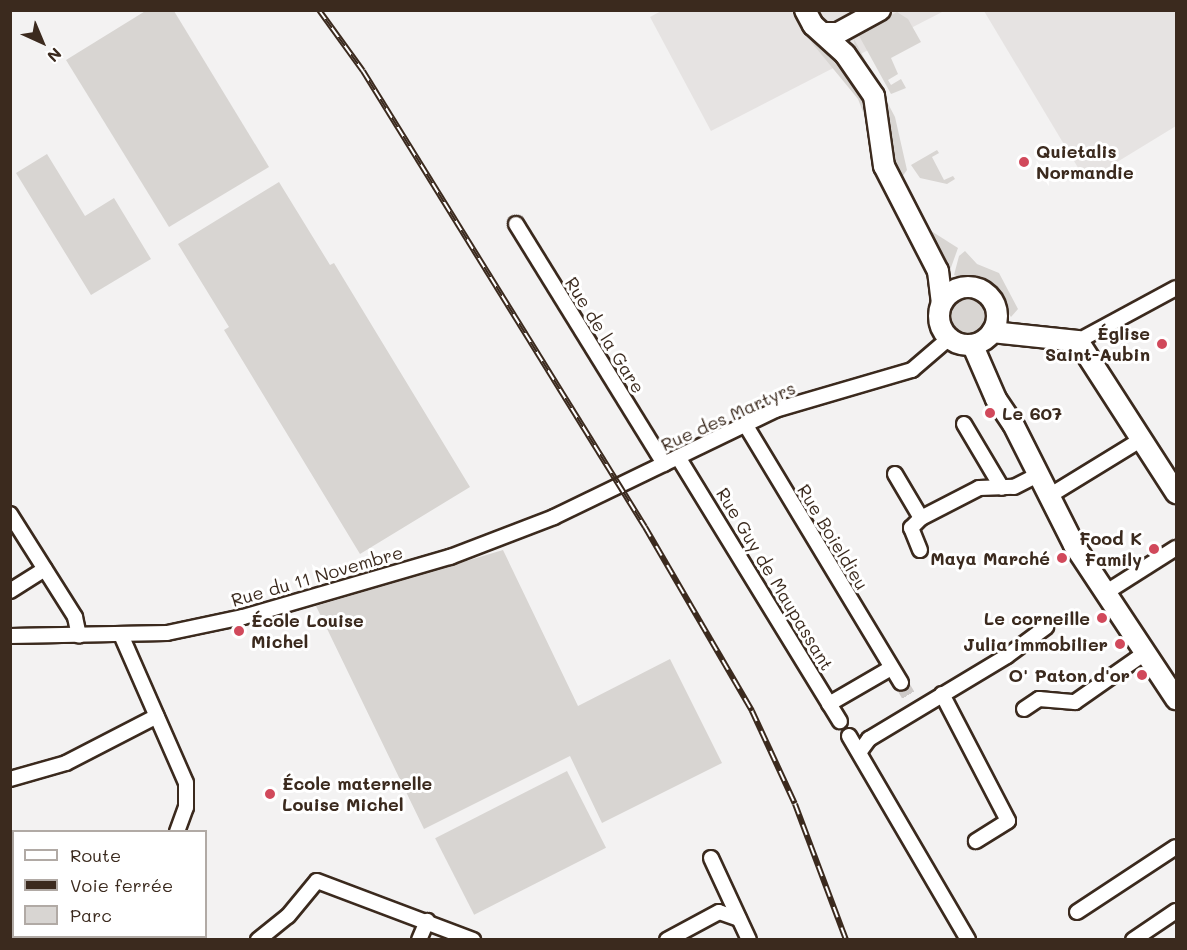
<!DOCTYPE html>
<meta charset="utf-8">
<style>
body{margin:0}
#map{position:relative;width:1187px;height:950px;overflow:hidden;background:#f3f2f2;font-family:Mali,sans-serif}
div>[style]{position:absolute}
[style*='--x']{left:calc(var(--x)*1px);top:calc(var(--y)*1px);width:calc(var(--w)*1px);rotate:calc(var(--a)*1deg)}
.built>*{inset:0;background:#e6e3e2}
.green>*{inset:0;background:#d8d5d2;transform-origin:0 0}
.round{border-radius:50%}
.street-tunnel>*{height:14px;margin-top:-7px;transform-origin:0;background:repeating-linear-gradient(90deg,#cecac8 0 14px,transparent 0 21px)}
.roads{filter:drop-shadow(2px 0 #3b2a1e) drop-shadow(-2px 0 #3b2a1e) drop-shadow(0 2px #3b2a1e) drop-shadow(0 -2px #3b2a1e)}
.street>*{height:14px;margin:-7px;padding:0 7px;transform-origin:7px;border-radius:7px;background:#fff}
.secondary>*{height:20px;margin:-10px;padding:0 10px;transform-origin:10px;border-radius:10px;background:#fff}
.secondary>.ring{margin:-10px;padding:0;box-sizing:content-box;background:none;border:20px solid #fff;border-radius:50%}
.rail>*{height:6px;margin-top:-3px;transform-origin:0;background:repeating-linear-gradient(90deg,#fff 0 11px,#3b2a1e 0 22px);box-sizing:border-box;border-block:2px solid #3b2a1e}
.dots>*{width:16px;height:16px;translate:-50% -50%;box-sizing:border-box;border:3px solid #fff;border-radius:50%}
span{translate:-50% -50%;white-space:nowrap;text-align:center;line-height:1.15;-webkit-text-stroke:6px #fff;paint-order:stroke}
.poi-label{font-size:18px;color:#3b2a1e;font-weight:700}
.left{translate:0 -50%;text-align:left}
.right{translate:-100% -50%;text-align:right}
.street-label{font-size:18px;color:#3b2a1e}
.frame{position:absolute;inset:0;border:12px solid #3b2a1e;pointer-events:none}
.legend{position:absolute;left:12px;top:830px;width:195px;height:108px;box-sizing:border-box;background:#fff;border:2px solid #b1aaa5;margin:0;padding:8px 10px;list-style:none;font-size:18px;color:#3b2a1e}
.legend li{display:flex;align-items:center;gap:12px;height:30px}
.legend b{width:30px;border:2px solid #b1aaa5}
.north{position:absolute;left:12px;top:12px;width:60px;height:60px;-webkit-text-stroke:4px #fff;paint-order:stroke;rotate:136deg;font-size:16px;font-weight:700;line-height:24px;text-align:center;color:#3b2a1e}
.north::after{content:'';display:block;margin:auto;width:21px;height:27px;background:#3b2a1e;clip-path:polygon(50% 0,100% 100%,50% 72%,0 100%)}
</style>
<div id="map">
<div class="built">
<i style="clip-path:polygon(663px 10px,944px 11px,711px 131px,650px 17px)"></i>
<i style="clip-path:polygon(984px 11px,1176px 11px,1176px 126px,1086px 181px)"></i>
</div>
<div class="green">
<i style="clip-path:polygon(147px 10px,174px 11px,269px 167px,169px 227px,66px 60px)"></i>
<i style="clip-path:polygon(897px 12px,908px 19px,921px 42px,891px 58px,898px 74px,888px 80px,891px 85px,901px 79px,906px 88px,891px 94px,858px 34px)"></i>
<i style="clip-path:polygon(801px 18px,815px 44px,843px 67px,869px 101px,870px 130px,858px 99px,812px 43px)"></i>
<i style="clip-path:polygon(854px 39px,895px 117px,907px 170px,902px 177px,896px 178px,877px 85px,855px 52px)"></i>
<i style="clip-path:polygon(937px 150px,939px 153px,932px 157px,944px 180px,953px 176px,955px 179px,947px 184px,920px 178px,911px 165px)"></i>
<i style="clip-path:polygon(47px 154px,85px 216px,114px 198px,151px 259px,91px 295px,16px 173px)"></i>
<i style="clip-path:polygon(279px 182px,330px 265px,334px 263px,470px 487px,360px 554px,224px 330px,229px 327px,178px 244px)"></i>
<i style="clip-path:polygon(928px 229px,958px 248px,949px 273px,923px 232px)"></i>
<i style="clip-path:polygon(965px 251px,977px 264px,999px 273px,1018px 309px,1011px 317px,991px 289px,954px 275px,959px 256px)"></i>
<i class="round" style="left:946px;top:295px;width:42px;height:42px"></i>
<i style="clip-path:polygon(503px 550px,578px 706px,670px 659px,722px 763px,602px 823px,570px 756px,424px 829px,316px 606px)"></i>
<i style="left:567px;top:771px;width:86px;height:148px;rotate:63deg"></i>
</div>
<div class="street-tunnel">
<i style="--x:901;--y:683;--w:17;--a:59"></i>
</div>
<div class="roads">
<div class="street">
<i style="--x:516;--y:224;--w:282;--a:58.3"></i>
<i style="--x:1078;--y:341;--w:111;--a:-28.4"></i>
<i style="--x:745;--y:424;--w:302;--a:58.9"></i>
<i style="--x:964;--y:424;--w:74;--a:59.3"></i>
<i style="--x:678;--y:457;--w:310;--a:58.5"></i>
<i style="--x:895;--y:474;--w:51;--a:59.4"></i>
<i style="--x:1049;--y:496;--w:109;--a:-31.5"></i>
<i style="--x:10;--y:514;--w:122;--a:57.7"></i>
<i style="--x:75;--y:617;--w:19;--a:78"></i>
<i style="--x:920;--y:550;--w:24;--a:-112"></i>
<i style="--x:911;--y:528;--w:14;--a:-45"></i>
<i style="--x:921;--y:518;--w:65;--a:-27.3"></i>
<i style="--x:979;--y:488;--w:35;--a:-2"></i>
<i style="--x:1014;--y:487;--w:27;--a:-27"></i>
<i style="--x:10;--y:591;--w:41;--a:-32.2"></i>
<i style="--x:1105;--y:593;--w:84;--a:-32.4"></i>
<i style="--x:10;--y:636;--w:157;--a:-1.1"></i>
<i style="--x:167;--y:633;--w:78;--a:-11.9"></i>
<i style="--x:243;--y:617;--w:216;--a:-16.2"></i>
<i style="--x:450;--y:557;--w:111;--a:-21"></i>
<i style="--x:554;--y:517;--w:246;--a:-25.8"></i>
<i style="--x:775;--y:410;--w:143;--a:-16.3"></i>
<i style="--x:912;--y:370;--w:48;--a:-40.7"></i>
<i style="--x:122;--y:637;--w:159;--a:66.3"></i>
<i style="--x:186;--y:783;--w:24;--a:90"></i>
<i style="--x:186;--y:807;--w:27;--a:110"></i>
<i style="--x:942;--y:694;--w:143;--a:62.5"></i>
<i style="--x:1008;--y:821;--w:38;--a:148"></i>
<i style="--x:829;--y:704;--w:72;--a:-30.1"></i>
<i style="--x:1024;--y:709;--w:18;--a:-34"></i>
<i style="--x:1039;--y:699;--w:36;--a:5"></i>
<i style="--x:1075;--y:702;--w:85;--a:-35"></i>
<i style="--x:849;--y:736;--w:236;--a:59.7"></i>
<i style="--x:861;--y:750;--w:14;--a:-54"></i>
<i style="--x:869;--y:739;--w:161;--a:-31"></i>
<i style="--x:1007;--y:656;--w:49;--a:-36.6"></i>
<i style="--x:10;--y:779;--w:58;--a:-15.9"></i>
<i style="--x:66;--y:763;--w:102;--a:-27.3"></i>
<i style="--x:711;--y:858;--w:90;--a:65.1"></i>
<i style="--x:10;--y:881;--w:14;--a:73"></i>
<i style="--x:1077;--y:912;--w:118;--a:-33.3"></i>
<i style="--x:10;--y:915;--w:4;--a:0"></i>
<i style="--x:127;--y:936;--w:10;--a:24"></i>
<i style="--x:63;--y:940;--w:4;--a:-76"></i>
<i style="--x:258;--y:940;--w:38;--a:-39"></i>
<i style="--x:288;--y:916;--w:45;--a:-50.4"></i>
<i style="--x:317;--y:881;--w:167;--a:20.7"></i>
<i style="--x:419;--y:940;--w:21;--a:-67"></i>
<i style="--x:667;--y:940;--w:59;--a:-28.3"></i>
<i style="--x:719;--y:912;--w:21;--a:19"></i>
<i style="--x:1133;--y:940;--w:52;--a:-34"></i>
</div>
<div class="secondary">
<i style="--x:805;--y:10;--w:17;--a:62"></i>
<i style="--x:813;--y:25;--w:43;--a:42.2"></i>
<i style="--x:845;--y:54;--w:51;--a:55.4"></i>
<i style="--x:874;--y:96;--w:71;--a:81.9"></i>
<i style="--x:884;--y:166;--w:118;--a:62.8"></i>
<i style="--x:938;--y:271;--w:31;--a:83"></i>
<i style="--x:826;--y:33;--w:12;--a:0"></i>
<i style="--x:838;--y:33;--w:48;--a:-28.7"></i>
<i class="ring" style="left:939px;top:287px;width:38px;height:38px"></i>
<i style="--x:992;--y:332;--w:86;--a:6"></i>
<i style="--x:1078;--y:341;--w:181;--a:57.2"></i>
<i style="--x:973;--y:346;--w:58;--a:66.5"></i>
<i style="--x:996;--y:399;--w:30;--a:56"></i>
<i style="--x:1013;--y:424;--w:136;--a:63.2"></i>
<i style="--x:1074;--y:545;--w:185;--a:56.5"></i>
</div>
</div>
<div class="rail">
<i style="--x:319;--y:10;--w:75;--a:54.2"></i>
<i style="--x:363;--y:71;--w:536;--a:58.27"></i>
<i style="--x:645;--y:527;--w:213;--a:59.8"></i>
<i style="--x:752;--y:711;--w:102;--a:65.2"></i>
<i style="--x:795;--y:804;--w:145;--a:69.4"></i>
</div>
<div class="dots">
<i style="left:1024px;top:162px;background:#d1495b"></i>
<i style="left:1162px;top:344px;background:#d1495b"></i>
<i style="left:990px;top:413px;background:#d1495b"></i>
<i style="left:1154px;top:549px;background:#d1495b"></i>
<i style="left:1062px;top:558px;background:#d1495b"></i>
<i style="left:1102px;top:618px;background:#d1495b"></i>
<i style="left:239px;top:631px;background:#d1495b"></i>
<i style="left:1120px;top:644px;background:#d1495b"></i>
<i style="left:1142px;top:675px;background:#d1495b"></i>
<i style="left:270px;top:794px;background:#d1495b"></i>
</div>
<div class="poi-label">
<span class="left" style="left:1036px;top:162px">Quietalis<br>Normandie</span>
<span class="right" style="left:1150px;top:344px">Église<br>Saint-Aubin</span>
<span class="left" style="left:1002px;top:413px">Le 607</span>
<span class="right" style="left:1142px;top:549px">Food K<br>Family</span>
<span class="right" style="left:1050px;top:558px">Maya Marché</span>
<span class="right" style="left:1090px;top:618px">Le corneille</span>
<span class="left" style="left:251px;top:631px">École Louise<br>Michel</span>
<span class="right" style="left:1108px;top:644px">Julia immobilier</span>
<span class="right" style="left:1130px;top:675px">O' Paton d'or</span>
<span class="left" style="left:282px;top:794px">École maternelle<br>Louise Michel</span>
</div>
<div class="street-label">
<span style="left:605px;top:335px;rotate:58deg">Rue de la Gare</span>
<span style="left:728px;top:416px;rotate:-24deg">Rue des Martyrs</span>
<span style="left:833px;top:537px;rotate:59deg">Rue Boieldieu</span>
<span style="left:317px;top:576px;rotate:-16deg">Rue du 11 Novembre</span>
<span style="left:775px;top:579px;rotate:59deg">Rue Guy de Maupassant</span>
</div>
<div class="frame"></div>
<ul class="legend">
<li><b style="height:8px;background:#fff"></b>Route</li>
<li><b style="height:8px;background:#3b2a1e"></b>Voie ferrée</li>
<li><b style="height:16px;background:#d8d5d2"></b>Parc</li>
</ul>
<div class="north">N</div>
</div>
